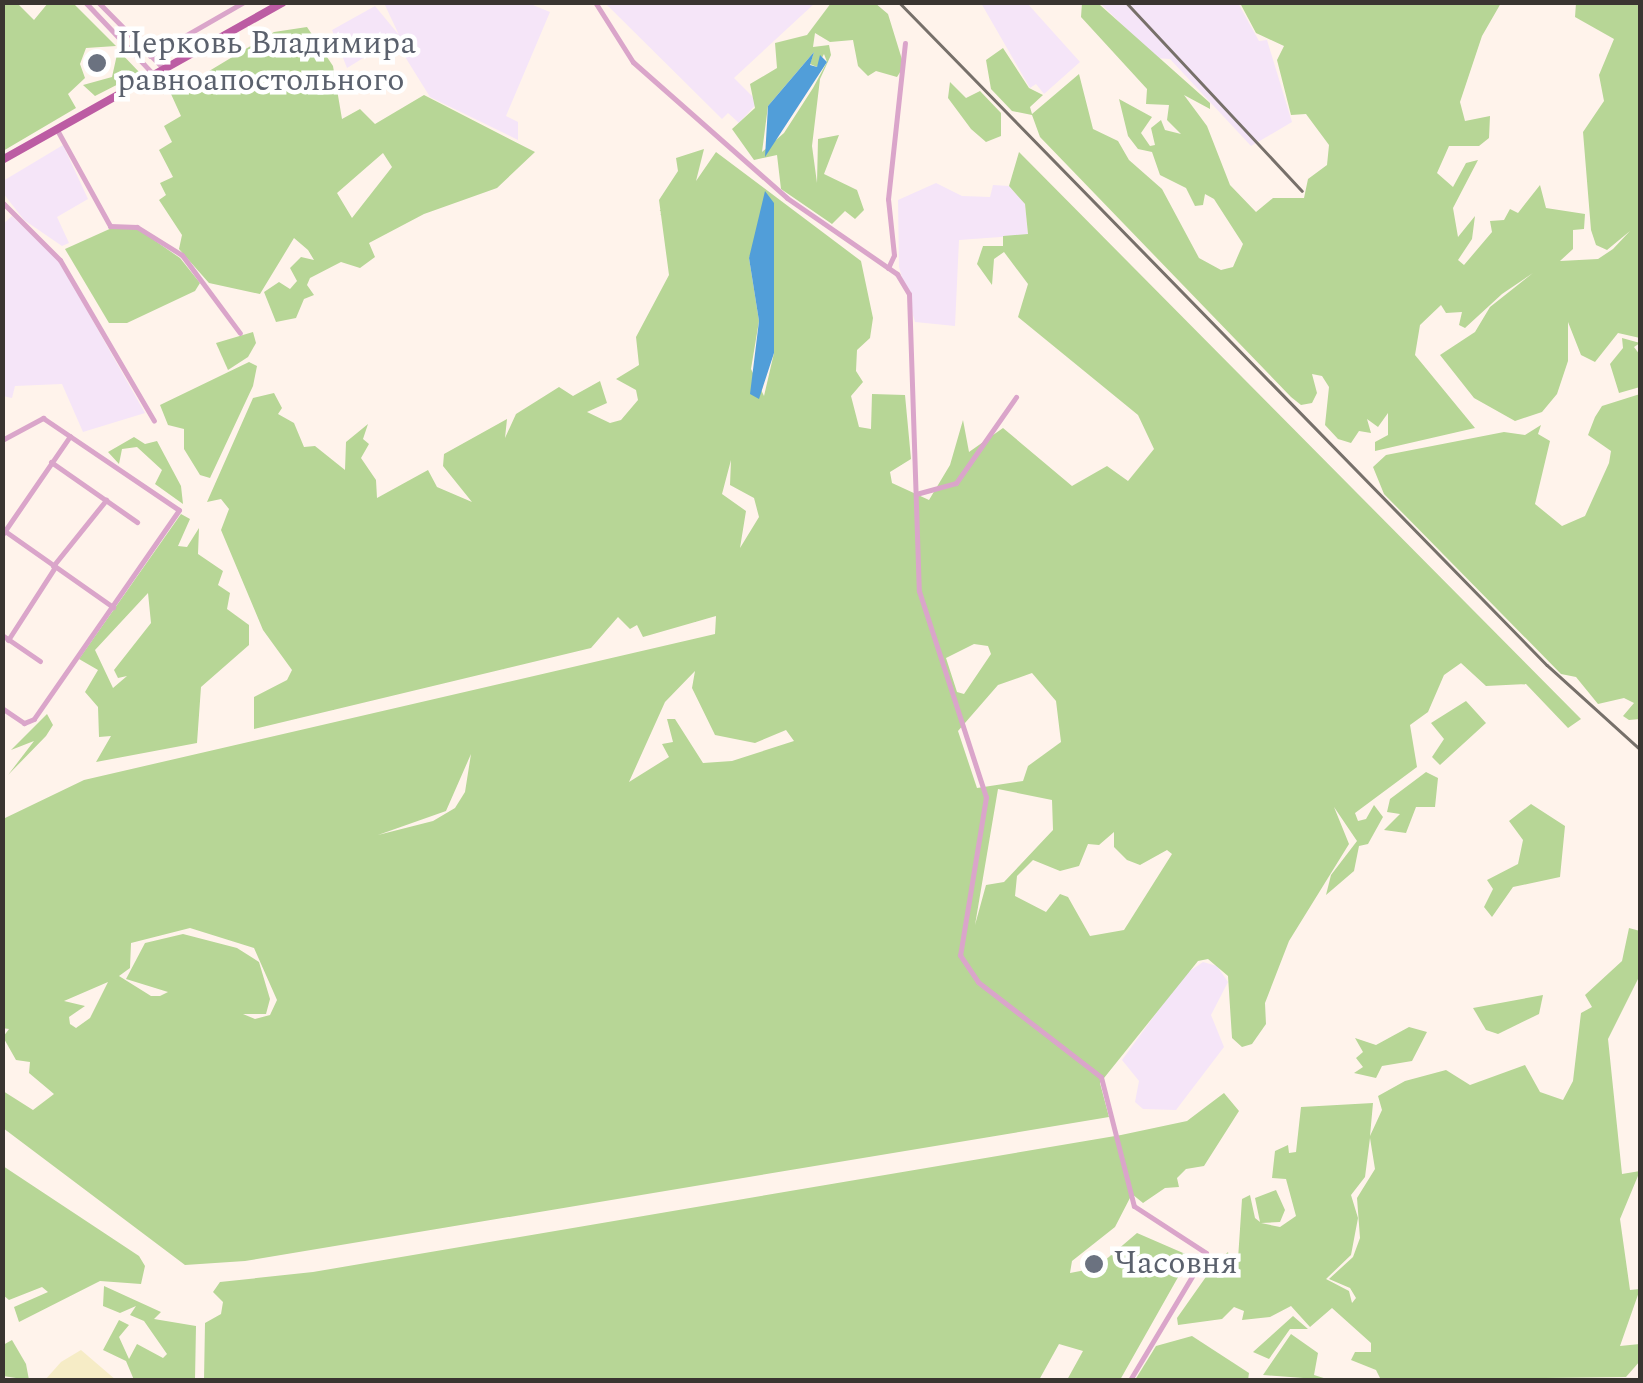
<!DOCTYPE html>
<meta charset="utf-8">
<style>
body{margin:0}
#map{position:relative;width:1643px;height:1383px;overflow:hidden;background:#fff3eb;font-family:Spectral,serif}
div>[style]{position:absolute}
[style*='--x']{left:calc(var(--x)*1px);top:calc(var(--y)*1px);width:calc(var(--w)*1px);rotate:calc(var(--a)*1deg)}
.industrial>*{inset:0;background:#f5e5f8}
.green>*{inset:0;background:#b7d696}
.sand>*{inset:0;background:#f6ecc6}
.water>*{inset:0;background:#519ed9}
.minor>*{height:5px;margin:-2.5px;padding:0 2.5px;transform-origin:2.5px;border-radius:2.5px;background:#daa5ca}
.major>*{height:8px;margin:-4px;padding:0 4px;transform-origin:4px;border-radius:4px;background:#bc5ca3}
.rail>*{height:2.5px;margin:-1.25px;padding:0 1.25px;transform-origin:1.25px;border-radius:1.25px;background:#77706a}
.dots>*{width:28px;height:28px;translate:-50% -50%;box-sizing:border-box;border:5px solid #fff;border-radius:50%}
span{translate:-50% -50%;white-space:nowrap;text-align:center;line-height:1.15;-webkit-text-stroke:9px #fff;paint-order:stroke}
.worship-label{font-size:32px;color:#5b616d}
.left{translate:0 -50%;text-align:left}
.frame{position:absolute;inset:0;border:5px solid #3a3531;pointer-events:none}
</style>
<div id="map">
<div class="industrial">
<i style="clip-path:polygon(384px 3px,528px 3px,550px 12px,506px 116px,518px 122px,518px 140px,430px 97px,394px 39px,347px 68px,332px 30px,375px 6px,399px 35px)"></i>
<i style="clip-path:polygon(605px 3px,815px 3px,734px 78px,758px 102px,739px 123px,728px 113px,722px 119px)"></i>
<i style="clip-path:polygon(981px 3px,1027px 3px,1080px 62px,1044px 94px,1036px 84px,1030px 88px)"></i>
<i style="clip-path:polygon(1100px 3px,1238px 3px,1259px 41px,1267px 40px,1292px 122px,1251px 146px,1170px 59px,1156px 58px)"></i>
<i style="clip-path:polygon(63px 145px,88px 199px,57px 217px,69px 243px,62px 246px,24px 220px,3px 193px,3px 181px)"></i>
<i style="clip-path:polygon(936px 183px,962px 196px,990px 197px,993px 185px,1009px 186px,1025px 204px,1028px 235px,959px 240px,955px 326px,915px 322px,899px 267px,898px 200px)"></i>
<i style="clip-path:polygon(12px 216px,59px 261px,145px 413px,83px 432px,62px 384px,15px 386px,12px 398px,3px 396px,2px 225px)"></i>
<i style="clip-path:polygon(1203px 962px,1217px 966px,1228px 982px,1211px 1015px,1224px 1047px,1176px 1110px,1143px 1109px,1135px 1102px,1139px 1081px,1122px 1060px,1184px 975px)"></i>
</div>
<div class="green">
<i style="clip-path:polygon(2px 3px,17px 3px,34px 20px,48px 3px,73px 3px,116px 46px,86px 48px,80px 64px,85px 78px,68px 94px,76px 108px,3px 151px)"></i>
<i style="clip-path:polygon(evenodd,831px 3px,875px 3px,888px 14px,904px 66px,897px 77px,876px 71px,868px 76px,858px 66px,853px 40px,830px 42px,815px 33px,813px 47px,829px 45px,831px 55px,820px 79px,812px 146px,817px 183px,818px 139px,839px 135px,824px 174px,857px 190px,864px 210px,855px 219px,845px 211px,832px 224px,781px 189px,777px 155px,754px 160px,732px 129px,755px 108px,750px 84px,777px 68px,775px 43px,807px 35px,831px 3px,814px 52px,810px 64px,817px 67px,824px 54px,827px 62px,813px 88px,784px 133px,762px 152px,768px 106px,814px 52px)"></i>
<i style="clip-path:polygon(1082px 3px,1100px 5px,1210px 103px,1210px 109px,1184px 95px,1207px 126px,1230px 185px,1256px 212px,1273px 198px,1304px 198px,1308px 179px,1327px 165px,1329px 145px,1306px 114px,1291px 115px,1277px 60px,1284px 46px,1256px 33px,1240px 3px,1501px 3px,1482px 36px,1460px 102px,1465px 121px,1490px 116px,1489px 138px,1479px 146px,1449px 146px,1437px 173px,1453px 187px,1466px 163px,1478px 160px,1453px 208px,1458px 237px,1475px 216px,1472px 239px,1458px 260px,1464px 265px,1492px 232px,1490px 221px,1504px 220px,1510px 209px,1518px 213px,1540px 185px,1546px 208px,1585px 214px,1584px 229px,1573px 230px,1573px 249px,1560px 261px,1598px 259px,1613px 249px,1630px 231px,1607px 250px,1596px 245px,1591px 230px,1583px 132px,1604px 101px,1599px 75px,1614px 39px,1575px 17px,1576px 3px,1640px 3px,1640px 338px,1618px 333px,1595px 362px,1581px 355px,1568px 322px,1568px 361px,1557px 394px,1542px 412px,1515px 421px,1474px 398px,1440px 355px,1475px 332px,1490px 307px,1533px 273px,1502px 294px,1465px 328px,1459px 325px,1462px 312px,1446px 313px,1441px 305px,1420px 325px,1415px 355px,1475px 428px,1375px 451px,1375px 442px,1388px 435px,1388px 413px,1378px 427px,1367px 419px,1371px 433px,1359px 431px,1351px 443px,1338px 439px,1325px 425px,1329px 387px,1322px 376px,1312px 374px,1317px 393px,1312px 403px,1301px 405px,1291px 397px,1040px 137px,1032px 115px,1012px 111px,991px 89px,986px 60px,1003px 48px,1029px 88px,1043px 95px,1030px 107px,1032px 114px,1079px 74px,1093px 129px,1118px 141px,1129px 160px,1162px 189px,1199px 258px,1221px 270px,1233px 267px,1243px 244px,1214px 199px,1205px 194px,1203px 205px,1195px 206px,1186px 188px,1160px 175px,1152px 152px,1138px 149px,1128px 136px,1119px 99px,1152px 117px,1141px 133px,1150px 146px,1155px 145px,1151px 128px,1161px 120px,1165px 130px,1181px 134px,1167px 120px,1169px 105px,1146px 104px,1147px 89px,1081px 17px)"></i>
<i style="clip-path:polygon(evenodd,307px 27px,333px 66px,342px 119px,360px 109px,375px 124px,424px 95px,535px 152px,497px 188px,424px 214px,369px 243px,375px 257px,360px 268px,341px 262px,310px 278px,307px 285px,314px 295px,304px 299px,296px 318px,276px 322px,264px 292px,279px 282px,290px 289px,297px 281px,290px 268px,301px 257px,314px 260px,308px 250px,294px 238px,260px 294px,209px 283px,179px 249px,182px 235px,159px 200px,166px 195px,160px 183px,173px 177px,159px 150px,172px 142px,164px 126px,181px 116px,171px 94px,274px 32px,307px 27px,383px 153px,392px 167px,352px 218px,337px 193px,383px 153px)"></i>
<i style="clip-path:polygon(118px 50px,140px 73px,95px 96px,83px 85px,112px 77px)"></i>
<i style="clip-path:polygon(950px 82px,966px 98px,980px 91px,1001px 113px,1001px 136px,986px 142px,971px 129px,948px 98px)"></i>
<i style="clip-path:polygon(evenodd,704px 149px,696px 181px,716px 152px,861px 261px,873px 318px,870px 338px,857px 350px,856px 371px,863px 382px,851px 396px,859px 427px,871px 429px,872px 394px,905px 395px,911px 459px,890px 472px,892px 483px,929px 500px,950px 465px,963px 420px,969px 452px,1003px 428px,1072px 486px,1107px 466px,1128px 481px,1154px 449px,1138px 415px,1018px 317px,1028px 284px,1004px 252px,994px 259px,992px 285px,977px 264px,983px 246px,1003px 246px,1003px 236px,1028px 234px,1025px 204px,1009px 186px,1019px 152px,1581px 719px,1568px 728px,1526px 684px,1486px 686px,1461px 663px,1444px 675px,1428px 712px,1410px 725px,1417px 767px,1355px 813px,1358px 821px,1366px 819px,1374px 805px,1383px 817px,1368px 844px,1359px 846px,1354px 871px,1326px 895px,1331px 875px,1357px 841px,1334px 807px,1349px 844px,1289px 941px,1265px 1003px,1266px 1024px,1252px 1044px,1242px 1047px,1232px 1038px,1228px 976px,1208px 959px,1198px 961px,1100px 1083px,1109px 1117px,245px 1261px,185px 1265px,3px 1128px,3px 1091px,33px 1110px,54px 1094px,29px 1073px,30px 1062px,16px 1060px,3px 1037px,9px 1029px,2px 1028px,3px 819px,84px 780px,715px 634px,716px 616px,643px 637px,637px 625px,630px 629px,618px 617px,591px 648px,254px 729px,254px 697px,287px 680px,292px 670px,263px 630px,221px 530px,229px 509px,221px 499px,207px 502px,253px 398px,274px 393px,282px 408px,278px 414px,294px 423px,304px 447px,315px 446px,345px 470px,346px 442px,368px 424px,363px 439px,369px 444px,361px 458px,376px 480px,377px 498px,428px 470px,437px 487px,472px 502px,443px 466px,444px 454px,507px 419px,505px 438px,516px 414px,559px 387px,573px 396px,600px 381px,607px 403px,587px 412px,610px 423px,621px 420px,638px 400px,636px 390px,616px 379px,639px 365px,636px 337px,669px 275px,659px 200px,678px 171px,676px 158px,704px 149px,774px 203px,774px 353px,764px 396px,751px 369px,759px 321px,749px 258px,774px 203px,704px 149px,731px 460px,730px 485px,754px 498px,759px 517px,740px 548px,746px 511px,722px 494px,731px 460px,704px 149px,974px 644px,988px 646px,991px 654px,964px 694px,957px 692px,946px 658px,974px 644px,704px 149px,695px 671px,692px 688px,715px 735px,755px 743px,786px 730px,794px 741px,732px 761px,703px 763px,675px 719px,667px 719px,673px 742px,662px 744px,669px 757px,629px 782px,665px 702px,695px 671px,704px 149px,1032px 673px,1056px 701px,1061px 742px,1028px 766px,1023px 781px,977px 788px,958px 731px,998px 685px,1032px 673px,704px 149px,471px 754px,465px 792px,455px 808px,433px 821px,378px 835px,446px 811px,471px 754px,704px 149px,998px 789px,1052px 800px,1053px 830px,1004px 882px,986px 885px,975px 925px,998px 789px,704px 149px,1114px 832px,1114px 847px,1127px 860px,1140px 865px,1167px 850px,1172px 854px,1124px 930px,1090px 936px,1068px 897px,1060px 894px,1046px 912px,1015px 896px,1017px 876px,1033px 860px,1060px 871px,1079px 866px,1088px 844px,1099px 845px,1114px 832px,704px 149px,190px 928px,254px 948px,277px 1000px,270px 1015px,255px 1019px,243px 1014px,266px 1014px,270px 999px,259px 962px,237px 948px,183px 934px,145px 943px,126px 979px,168px 992px,160px 996px,151px 996px,119px 976px,130px 968px,131px 943px,190px 928px,704px 149px,108px 982px,90px 1018px,76px 1028px,70px 1024px,69px 1017px,85px 1006px,64px 1001px,108px 982px)"></i>
<i style="clip-path:polygon(114px 227px,138px 229px,180px 258px,200px 283px,195px 291px,127px 323px,109px 323px,65px 249px)"></i>
<i style="clip-path:polygon(253px 332px,256px 343px,248px 357px,228px 370px,216px 343px)"></i>
<i style="clip-path:polygon(1622px 338px,1640px 343px,1634px 347px,1640px 355px,1640px 387px,1619px 393px,1610px 364px,1623px 348px)"></i>
<i style="clip-path:polygon(249px 362px,257px 366px,253px 386px,210px 478px,200px 475px,184px 449px,184px 429px,168px 425px,160px 405px)"></i>
<i style="clip-path:polygon(1640px 394px,1640px 719px,1629px 720px,1623px 716px,1634px 703px,1624px 698px,1598px 704px,1576px 677px,1561px 674px,1384px 494px,1373px 467px,1386px 455px,1504px 432px,1525px 435px,1541px 425px,1538px 434px,1550px 441px,1535px 504px,1562px 526px,1585px 516px,1609px 463px,1611px 451px,1588px 435px,1595px 417px,1602px 406px)"></i>
<i style="clip-path:polygon(134px 437px,145px 444px,157px 441px,181px 486px,183px 504px,155px 484px,162px 470px,137px 447px,122px 449px,119px 464px,108px 452px)"></i>
<i style="clip-path:polygon(evenodd,181px 514px,190px 519px,178px 546px,187px 547px,199px 528px,198px 554px,223px 571px,218px 585px,230px 593px,227px 609px,249px 625px,249px 645px,201px 687px,197px 743px,96px 762px,111px 736px,99px 737px,98px 707px,85px 692px,98px 670px,79px 659px,181px 514px,148px 593px,151px 623px,114px 670px,118px 678px,127px 676px,113px 688px,95px 650px,148px 593px)"></i>
<i style="clip-path:polygon(1466px 701px,1486px 723px,1440px 765px,1432px 757px,1444px 739px,1431px 723px)"></i>
<i style="clip-path:polygon(47px 714px,53px 725px,46px 736px,8px 775px,34px 741px,11px 750px)"></i>
<i style="clip-path:polygon(1426px 772px,1438px 778px,1435px 807px,1416px 807px,1406px 833px,1384px 830px,1400px 814px,1387px 812px,1390px 799px)"></i>
<i style="clip-path:polygon(1531px 804px,1565px 826px,1560px 877px,1513px 887px,1492px 917px,1484px 907px,1493px 889px,1487px 880px,1518px 864px,1523px 840px,1509px 821px)"></i>
<i style="clip-path:polygon(evenodd,1629px 928px,1640px 931px,1640px 975px,1608px 1039px,1622px 1174px,1640px 1171px,1620px 1219px,1630px 1290px,1640px 1289px,1620px 1346px,1640px 1344px,1640px 1361px,1626px 1377px,1381px 1380px,1376px 1370px,1351px 1360px,1355px 1352px,1371px 1352px,1371px 1343px,1332px 1308px,1310px 1327px,1291px 1306px,1270px 1317px,1242px 1320px,1244px 1311px,1234px 1307px,1222px 1319px,1178px 1325px,1177px 1318px,1215px 1264px,1228px 1252px,1230px 1263px,1238px 1259px,1242px 1199px,1250px 1195px,1255px 1218px,1260px 1222px,1255px 1198px,1276px 1190px,1285px 1210px,1280px 1222px,1261px 1223px,1280px 1227px,1296px 1216px,1286px 1179px,1272px 1178px,1275px 1151px,1288px 1145px,1289px 1153px,1296px 1152px,1301px 1107px,1373px 1103px,1370px 1136px,1382px 1110px,1378px 1096px,1405px 1081px,1446px 1070px,1470px 1085px,1525px 1065px,1540px 1092px,1563px 1100px,1573px 1081px,1581px 1013px,1592px 1007px,1585px 995px,1622px 961px,1629px 928px,1370px 1138px,1375px 1169px,1357px 1198px,1360px 1238px,1353px 1257px,1329px 1279px,1350px 1288px,1356px 1298px,1352px 1303px,1349px 1291px,1326px 1279px,1351px 1255px,1358px 1218px,1351px 1195px,1365px 1177px,1370px 1138px)"></i>
<i style="clip-path:polygon(1543px 995px,1539px 1014px,1498px 1034px,1486px 1030px,1473px 1008px)"></i>
<i style="clip-path:polygon(1409px 1027px,1427px 1032px,1412px 1061px,1382px 1066px,1376px 1078px,1354px 1073px,1363px 1067px,1356px 1058px,1363px 1052px,1355px 1038px,1376px 1045px)"></i>
<i style="clip-path:polygon(1224px 1093px,1239px 1111px,1204px 1166px,1186px 1169px,1177px 1178px,1179px 1187px,1165px 1188px,1143px 1203px,1132px 1194px,1115px 1227px,1072px 1261px,1070px 1273px,1096px 1268px,1137px 1233px,1190px 1256px,1120px 1380px,1067px 1380px,1083px 1351px,1059px 1344px,1039px 1380px,204px 1380px,205px 1323px,221px 1314px,223px 1302px,213px 1292px,220px 1282px,313px 1272px,1121px 1135px,1187px 1121px)"></i>
<i style="clip-path:polygon(3px 1166px,139px 1256px,145px 1266px,141px 1284px,100px 1281px,19px 1322px,14px 1307px,48px 1292px,42px 1287px,9px 1300px,3px 1295px)"></i>
<i style="clip-path:polygon(104px 1286px,161px 1312px,154px 1319px,196px 1326px,195px 1380px,134px 1380px,126px 1361px,103px 1350px,119px 1320px,129px 1325px,119px 1337px,129px 1359px,137px 1344px,163px 1358px,167px 1354px,144px 1321px,130px 1315px,136px 1306px,120px 1313px,103px 1306px)"></i>
<i style="clip-path:polygon(1293px 1316px,1308px 1329px,1290px 1329px,1269px 1359px,1253px 1352px)"></i>
<i style="clip-path:polygon(1291px 1334px,1318px 1353px,1314px 1375px,1330px 1380px,1263px 1375px)"></i>
<i style="clip-path:polygon(1192px 1336px,1249px 1373px,1248px 1380px,1135px 1380px,1156px 1346px)"></i>
<i style="clip-path:polygon(12px 1340px,26px 1364px,29px 1380px,3px 1376px,3px 1345px)"></i>
</div>
<div class="sand">
<i style="clip-path:polygon(81px 1350px,116px 1380px,45px 1380px,61px 1362px)"></i>
</div>
<div class="water">
<i style="clip-path:polygon(814px 52px,810px 65px,817px 67px,820px 55px,827px 62px,765px 157px,768px 106px)"></i>
<i style="clip-path:polygon(765px 191px,774px 203px,774px 353px,759px 399px,750px 394px,759px 321px,749px 258px)"></i>
</div>
<div class="minor">
<i style="--x:85;--y:2;--w:102;--a:46.6"></i>
<i style="--x:98;--y:2;--w:93;--a:45.4"></i>
<i style="--x:595;--y:2;--w:71;--a:57.7"></i>
<i style="--x:633;--y:62;--w:205;--a:41.4"></i>
<i style="--x:787;--y:198;--w:134;--a:34.6"></i>
<i style="--x:897;--y:274;--w:23;--a:59"></i>
<i style="--x:909;--y:294;--w:297;--a:88.1"></i>
<i style="--x:919;--y:591;--w:217;--a:72"></i>
<i style="--x:986;--y:797;--w:160;--a:99.3"></i>
<i style="--x:960;--y:955;--w:32;--a:56"></i>
<i style="--x:978;--y:982;--w:155;--a:37.7"></i>
<i style="--x:1101;--y:1077;--w:133;--a:75.7"></i>
<i style="--x:1134;--y:1206;--w:86;--a:33.1"></i>
<i style="--x:1206;--y:1253;--w:148;--a:120.9"></i>
<i style="--x:150;--y:56;--w:108;--a:-29.9"></i>
<i style="--x:56;--y:128;--w:112;--a:61.1"></i>
<i style="--x:110;--y:226;--w:27;--a:2"></i>
<i style="--x:137;--y:227;--w:53;--a:31.9"></i>
<i style="--x:182;--y:255;--w:97;--a:53.4"></i>
<i style="--x:2;--y:202;--w:82;--a:45"></i>
<i style="--x:60;--y:260;--w:186;--a:59.7"></i>
<i style="--x:888;--y:268;--w:14;--a:-65"></i>
<i style="--x:894;--y:255;--w:56;--a:-96.1"></i>
<i style="--x:888;--y:199;--w:157;--a:-83.8"></i>
<i style="--x:2;--y:440;--w:47;--a:-28.2"></i>
<i style="--x:43;--y:418;--w:164;--a:34.1"></i>
<i style="--x:179;--y:510;--w:254;--a:124.8"></i>
<i style="--x:34;--y:719;--w:11;--a:158"></i>
<i style="--x:24;--y:723;--w:27;--a:-146"></i>
<i style="--x:51;--y:462;--w:105;--a:34.9"></i>
<i style="--x:916;--y:494;--w:41;--a:-15.4"></i>
<i style="--x:956;--y:483;--w:105;--a:-55.1"></i>
<i style="--x:2;--y:529;--w:136;--a:35.1"></i>
<i style="--x:2;--y:535;--w:120;--a:-55.5"></i>
<i style="--x:53;--y:566;--w:85;--a:-51.2"></i>
<i style="--x:2;--y:635;--w:46;--a:34.4"></i>
<i style="--x:8;--y:640;--w:87;--a:-57.2"></i>
</div>
<div class="major">
<i style="--x:2;--y:160;--w:322;--a:-29.3"></i>
</div>
<div class="rail">
<i style="--x:899;--y:2;--w:927;--a:45.66"></i>
<i style="--x:1547;--y:665;--w:125;--a:42.1"></i>
<i style="--x:1126;--y:2;--w:258;--a:47"></i>
</div>
<div class="dots">
<i style="left:97px;top:63px;background:#6b7280"></i>
<i style="left:1094px;top:1264px;background:#6b7280"></i>
</div>
<div class="worship-label">
<span class="left" style="left:117px;top:63px">Церковь Владимира<br>равноапостольного</span>
<span class="left" style="left:1114px;top:1264px">Часовня</span>
</div>
<div class="frame"></div>
</div>
